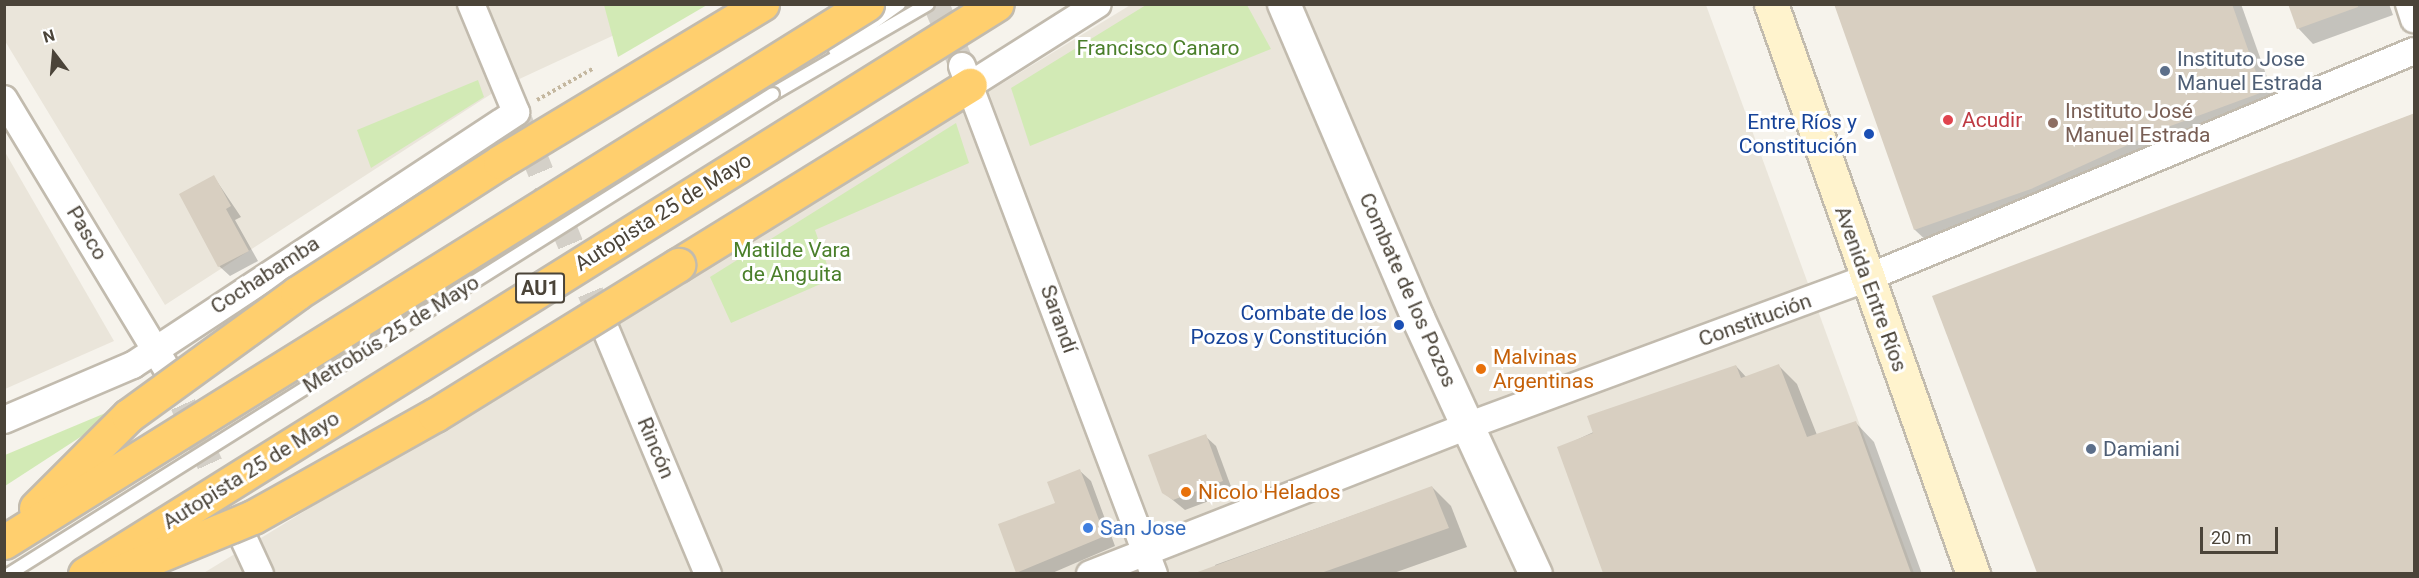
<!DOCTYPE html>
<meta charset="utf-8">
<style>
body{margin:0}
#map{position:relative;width:2419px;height:578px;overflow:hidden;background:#f6f3ec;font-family:Roboto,sans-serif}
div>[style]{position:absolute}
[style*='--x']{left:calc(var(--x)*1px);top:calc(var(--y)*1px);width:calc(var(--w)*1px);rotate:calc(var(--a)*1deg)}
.residential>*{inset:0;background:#eae5da}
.green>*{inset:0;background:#d2eab5}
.shadow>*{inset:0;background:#0003}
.building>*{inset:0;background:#d8cfc1}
.minor-tunnel>*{height:26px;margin-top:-13px;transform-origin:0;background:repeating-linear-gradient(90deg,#d4d0c8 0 26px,transparent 0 39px)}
.path>*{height:4px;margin-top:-2px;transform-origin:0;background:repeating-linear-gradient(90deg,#c4b79f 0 3px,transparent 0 6px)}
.roads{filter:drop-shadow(2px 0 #c2bbae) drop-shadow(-2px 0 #c2bbae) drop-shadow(0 2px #c2bbae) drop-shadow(0 -2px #c2bbae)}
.service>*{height:12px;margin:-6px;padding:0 6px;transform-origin:6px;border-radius:6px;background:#fff}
.minor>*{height:26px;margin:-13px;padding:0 13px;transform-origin:13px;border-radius:13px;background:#fff}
.tertiary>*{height:32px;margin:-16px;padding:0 16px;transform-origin:16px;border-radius:16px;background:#fff}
.secondary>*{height:33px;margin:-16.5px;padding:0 16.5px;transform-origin:16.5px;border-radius:16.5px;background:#fff3cd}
.motorway>*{height:33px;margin:-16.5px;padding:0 16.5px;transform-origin:16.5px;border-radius:16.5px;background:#ffcf6e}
.bridges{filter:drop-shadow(2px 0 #c2bbae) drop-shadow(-2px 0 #c2bbae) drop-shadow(0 2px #c2bbae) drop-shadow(0 -2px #c2bbae)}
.service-bridge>*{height:12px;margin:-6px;padding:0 6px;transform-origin:6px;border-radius:6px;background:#fff}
.motorway-bridge>*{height:33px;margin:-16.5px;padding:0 16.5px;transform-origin:16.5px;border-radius:16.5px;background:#ffcf6e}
.dots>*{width:16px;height:16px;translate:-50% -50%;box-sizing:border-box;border:3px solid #fff;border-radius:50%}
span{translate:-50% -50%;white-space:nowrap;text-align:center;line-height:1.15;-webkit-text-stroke:6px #fff;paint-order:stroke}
.shield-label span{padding:2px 4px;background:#fff;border:2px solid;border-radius:4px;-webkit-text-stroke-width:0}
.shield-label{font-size:20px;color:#4b4439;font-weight:700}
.park-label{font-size:21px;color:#4a7f2a}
.service-label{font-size:21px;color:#4e5e75}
.left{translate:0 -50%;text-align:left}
.education-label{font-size:21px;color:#785e54}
.health-label{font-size:21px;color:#be3a42}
.transit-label{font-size:21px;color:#164399}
.right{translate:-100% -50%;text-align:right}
.street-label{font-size:21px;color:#4b4439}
.food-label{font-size:21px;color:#c56008}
.shop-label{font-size:21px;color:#366cbe}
.frame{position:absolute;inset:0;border:6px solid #4b4439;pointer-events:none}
.north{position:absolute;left:24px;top:24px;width:60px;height:60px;-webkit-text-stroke:4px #fff;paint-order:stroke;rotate:344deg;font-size:16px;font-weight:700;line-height:24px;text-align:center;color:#4b4439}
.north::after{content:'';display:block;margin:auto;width:21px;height:27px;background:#4b4439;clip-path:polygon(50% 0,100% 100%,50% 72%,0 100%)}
.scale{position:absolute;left:2200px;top:527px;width:78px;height:27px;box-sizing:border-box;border:3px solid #4b4439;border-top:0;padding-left:8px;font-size:18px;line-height:21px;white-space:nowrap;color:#4b4439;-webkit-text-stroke:4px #fff;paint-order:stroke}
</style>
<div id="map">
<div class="residential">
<i style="clip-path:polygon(1132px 4px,1706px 5px,1914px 573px,202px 574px)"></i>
<i style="clip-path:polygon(5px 5px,679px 5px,502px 87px,165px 305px,5px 41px)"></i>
<i style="clip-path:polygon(5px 152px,114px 341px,5px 389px,4px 389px)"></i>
</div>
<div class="green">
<i style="clip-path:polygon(604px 5px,604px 4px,707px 5px,618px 57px)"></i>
<i style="clip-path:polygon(1146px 5px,1247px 5px,1271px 49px,1030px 146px,1011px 88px)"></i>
<i style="clip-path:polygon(478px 80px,484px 97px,371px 168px,357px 130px)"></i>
<i style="clip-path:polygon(956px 123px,969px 163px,815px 230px,832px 279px,731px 323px,710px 277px)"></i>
<i style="clip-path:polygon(139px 399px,5px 486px,5px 455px)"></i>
</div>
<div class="shadow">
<i style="clip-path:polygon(1836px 4px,2241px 4px,2278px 108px,1931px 245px,1915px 230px)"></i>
<i style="clip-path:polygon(2289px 4px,2389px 4px,2393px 15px,2313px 44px,2298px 28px)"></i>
<i style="clip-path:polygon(2414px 114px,2414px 574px,2039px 574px,1933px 297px)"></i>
<i style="clip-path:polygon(214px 177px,241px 217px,235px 220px,258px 261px,230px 276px,219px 266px)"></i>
<i style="clip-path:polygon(1736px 366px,1747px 378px,1779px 366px,1797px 384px,1817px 435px,1856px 423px,1874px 442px,1922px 574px,1604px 574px,1559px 448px)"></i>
<i style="clip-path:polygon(1205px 436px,1216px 446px,1233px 492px,1185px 510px,1163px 492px)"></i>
<i style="clip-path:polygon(1080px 471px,1091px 481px,1115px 546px,1050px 574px,1018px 574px,1000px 525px,1057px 504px)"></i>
<i style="clip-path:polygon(1432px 487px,1451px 506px,1467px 547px,1391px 574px,1218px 574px,1215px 565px)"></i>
</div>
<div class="building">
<i style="clip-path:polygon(1834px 4px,2232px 4px,2263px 92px,2165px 128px,2031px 189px,1914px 230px)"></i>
<i style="clip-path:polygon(2288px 4px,2358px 4px,2358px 7px,2297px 29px)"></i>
<i style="clip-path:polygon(2415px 113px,2415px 573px,2037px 573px,1932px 296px)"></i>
<i style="clip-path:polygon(214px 175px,231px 206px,226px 209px,249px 251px,218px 267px,179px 194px)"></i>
<i style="clip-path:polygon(1779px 364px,1807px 437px,1856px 421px,1911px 573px,1603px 573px,1557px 447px,1593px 433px,1587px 416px,1736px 365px,1741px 378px)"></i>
<i style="clip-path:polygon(1206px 434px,1223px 481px,1173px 500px,1162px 493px,1148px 455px)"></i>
<i style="clip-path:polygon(1080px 469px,1105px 536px,1016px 573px,998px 524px,1055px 503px,1047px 482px)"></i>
<i style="clip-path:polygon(1432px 486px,1449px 528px,1321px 573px,1195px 573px)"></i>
</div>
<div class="minor-tunnel">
<i style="--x:936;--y:4;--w:67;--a:67.2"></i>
<i style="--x:516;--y:112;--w:228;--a:67.6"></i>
<i style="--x:167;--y:369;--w:182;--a:65.7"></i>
</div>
<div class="path">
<i style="--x:537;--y:100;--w:65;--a:-29.3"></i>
</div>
<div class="roads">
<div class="service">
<i style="--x:835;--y:50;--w:79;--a:-35.7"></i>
<i style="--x:773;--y:94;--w:179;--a:-30.1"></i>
</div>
<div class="minor">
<i style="--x:2409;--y:4;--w:16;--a:72"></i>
<i style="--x:962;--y:66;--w:543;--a:69.3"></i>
<i style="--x:970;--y:85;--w:151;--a:-32.3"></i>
<i style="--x:4;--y:99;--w:315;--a:58.9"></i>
<i style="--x:603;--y:323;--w:272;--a:67.3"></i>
<i style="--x:4;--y:420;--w:140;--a:-23.1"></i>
<i style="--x:133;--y:365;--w:459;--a:-33.4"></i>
<i style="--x:516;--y:112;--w:117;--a:-112.6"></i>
<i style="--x:242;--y:535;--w:43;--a:65.2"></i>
<i style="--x:1090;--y:574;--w:408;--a:-21.4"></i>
<i style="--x:1470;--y:425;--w:423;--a:-20.3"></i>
<i style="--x:1867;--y:278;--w:592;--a:-22.54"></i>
</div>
<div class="tertiary">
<i style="--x:1284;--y:4;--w:341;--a:66.9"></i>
<i style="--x:1418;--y:318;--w:282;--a:65.3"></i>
</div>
<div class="secondary">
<i style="--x:1771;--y:4;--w:605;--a:70.49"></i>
</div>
<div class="motorway">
<i style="--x:678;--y:265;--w:343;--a:-31.7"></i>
</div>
</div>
<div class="bridges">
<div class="service-bridge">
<i style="--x:9;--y:574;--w:902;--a:-32.14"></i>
</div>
<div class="motorway-bridge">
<i style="--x:36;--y:508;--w:130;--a:-45"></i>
<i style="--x:128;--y:416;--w:209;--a:-36"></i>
<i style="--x:297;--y:293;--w:242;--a:-32.8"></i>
<i style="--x:500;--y:162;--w:306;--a:-31.1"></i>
<i style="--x:4;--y:542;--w:1017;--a:-31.94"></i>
<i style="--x:85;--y:574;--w:1075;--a:-32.01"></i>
<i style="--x:114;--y:574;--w:150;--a:-22.3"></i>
<i style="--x:253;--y:517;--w:209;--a:-29.3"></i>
<i style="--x:435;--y:415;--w:286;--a:-31.7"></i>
</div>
</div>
<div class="dots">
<i style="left:2165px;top:71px;background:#5c6f8a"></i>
<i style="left:1948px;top:120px;background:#e0444e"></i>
<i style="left:2053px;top:123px;background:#8d6e63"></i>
<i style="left:1869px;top:134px;background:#1a4fb4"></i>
<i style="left:1399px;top:325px;background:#1a4fb4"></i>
<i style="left:1481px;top:369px;background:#e8710a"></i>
<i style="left:2091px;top:449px;background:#5c6f8a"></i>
<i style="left:1186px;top:492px;background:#e8710a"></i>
<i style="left:1088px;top:528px;background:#3f7fe0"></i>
</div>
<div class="shield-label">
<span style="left:540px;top:288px">AU1</span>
</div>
<div class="park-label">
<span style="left:1158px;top:48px">Francisco Canaro</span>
<span style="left:792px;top:262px">Matilde Vara<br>de Anguita</span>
</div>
<div class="service-label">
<span class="left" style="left:2177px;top:71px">Instituto Jose<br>Manuel Estrada</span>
<span class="left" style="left:2103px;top:449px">Damiani</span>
</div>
<div class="education-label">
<span class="left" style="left:2065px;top:123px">Instituto José<br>Manuel Estrada</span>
</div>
<div class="health-label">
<span class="left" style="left:1962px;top:120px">Acudir</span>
</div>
<div class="transit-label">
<span class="right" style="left:1857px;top:134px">Entre Ríos y<br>Constitución</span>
<span class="right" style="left:1387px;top:325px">Combate de los<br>Pozos y Constitución</span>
</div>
<div class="street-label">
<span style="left:663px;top:212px;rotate:-32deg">Autopista 25 de Mayo</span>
<span style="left:87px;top:233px;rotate:59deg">Pasco</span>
<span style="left:265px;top:275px;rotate:-33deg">Cochabamba</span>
<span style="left:1871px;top:289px;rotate:70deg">Avenida Entre Ríos</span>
<span style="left:1408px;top:290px;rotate:66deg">Combate de los Pozos</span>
<span style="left:1059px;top:319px;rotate:70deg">Sarandí</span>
<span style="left:1755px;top:320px;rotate:-20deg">Constitución</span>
<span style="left:391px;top:334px;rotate:-32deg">Metrobús 25 de Mayo</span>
<span style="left:656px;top:448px;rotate:67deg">Rincón</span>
<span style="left:251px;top:470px;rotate:-32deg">Autopista 25 de Mayo</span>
</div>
<div class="food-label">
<span class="left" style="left:1493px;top:369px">Malvinas<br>Argentinas</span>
<span class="left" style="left:1198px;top:492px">Nicolo Helados</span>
</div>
<div class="shop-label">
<span class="left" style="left:1100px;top:528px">San Jose</span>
</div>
<div class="frame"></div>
<div class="north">N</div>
<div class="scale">20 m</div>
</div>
